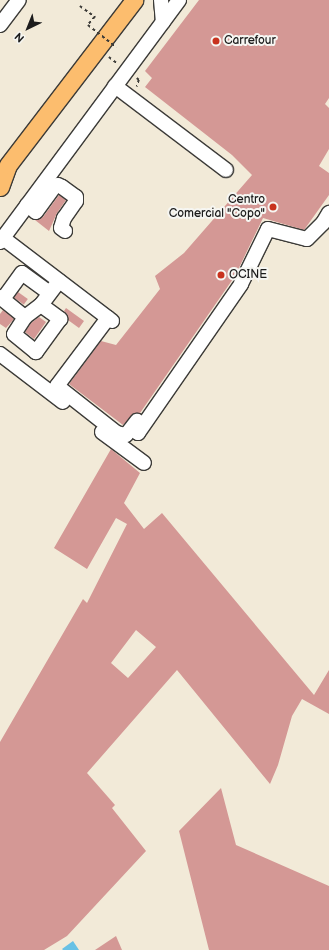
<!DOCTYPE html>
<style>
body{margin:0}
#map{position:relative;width:329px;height:950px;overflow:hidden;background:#f2ead8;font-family:"Balsamiq Sans",sans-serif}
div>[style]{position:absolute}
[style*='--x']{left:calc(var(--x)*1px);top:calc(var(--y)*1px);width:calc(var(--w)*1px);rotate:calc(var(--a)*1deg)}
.water>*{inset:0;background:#68c1e5}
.building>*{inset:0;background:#d49895;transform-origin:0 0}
.path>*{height:1.5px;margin-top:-0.75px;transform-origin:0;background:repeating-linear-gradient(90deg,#3c3b38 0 3px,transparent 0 6px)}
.roads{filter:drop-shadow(1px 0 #3c3b38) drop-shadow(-1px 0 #3c3b38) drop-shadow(0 1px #3c3b38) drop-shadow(0 -1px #3c3b38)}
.minor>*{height:14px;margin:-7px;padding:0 7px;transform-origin:7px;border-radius:7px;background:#fff}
.major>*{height:17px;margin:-8.5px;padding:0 8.5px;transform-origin:8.5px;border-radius:8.5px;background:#fcbd6e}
.path-bridge>*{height:1.5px;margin-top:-0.75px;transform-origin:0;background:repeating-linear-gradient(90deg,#3c3b38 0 3px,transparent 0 6px)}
.dots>*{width:11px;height:11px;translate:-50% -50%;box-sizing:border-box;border:2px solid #f6f6f2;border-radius:50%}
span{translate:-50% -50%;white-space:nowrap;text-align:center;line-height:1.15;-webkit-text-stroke:4px #f6f6f2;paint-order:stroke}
.poi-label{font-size:12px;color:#1c1c1c}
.left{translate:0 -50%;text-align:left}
.right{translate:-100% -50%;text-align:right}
.north{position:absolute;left:8px;top:8px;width:40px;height:40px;-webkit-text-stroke:3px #f6f6f2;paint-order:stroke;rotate:223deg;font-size:11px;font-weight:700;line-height:16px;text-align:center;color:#1c1c1c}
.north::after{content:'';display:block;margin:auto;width:14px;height:18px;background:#1c1c1c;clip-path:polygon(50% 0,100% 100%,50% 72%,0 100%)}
</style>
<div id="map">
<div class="water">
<i style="clip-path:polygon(73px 941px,79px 950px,63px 950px,62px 949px)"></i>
</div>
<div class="building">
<i style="clip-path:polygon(199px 0,329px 0,329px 98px,325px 104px,329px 108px,329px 149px,319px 166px,329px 173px,329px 195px,304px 230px,263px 218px,235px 276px,140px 413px,134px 413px,123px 425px,69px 384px,101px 341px,116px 345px,160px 289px,155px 276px,184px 253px,252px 175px,232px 155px,145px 87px,152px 78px,145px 71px)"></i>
<i style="clip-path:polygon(59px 195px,66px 200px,57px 213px,49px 231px,35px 220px,43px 217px)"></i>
<i style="left:18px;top:292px;width:12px;height:7px;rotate:35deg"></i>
<i style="clip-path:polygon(66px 308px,84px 321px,79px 328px,68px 320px,68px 315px,64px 311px)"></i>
<i style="clip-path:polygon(3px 310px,14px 319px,6px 328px,0 324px,0 314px)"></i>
<i style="clip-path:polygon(39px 317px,46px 322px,34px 339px,25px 332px,31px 323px)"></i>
<i style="clip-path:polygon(evenodd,111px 449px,140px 473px,124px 503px,144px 529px,162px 513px,314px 695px,329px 670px,329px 714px,302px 699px,292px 716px,278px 765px,270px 784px,177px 670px,87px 773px,115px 805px,112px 808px,146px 851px,67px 936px,44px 950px,0 950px,0 742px,83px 599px,87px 603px,127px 524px,116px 518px,87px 569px,54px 548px,111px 449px,136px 630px,156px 647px,128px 678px,111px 663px,136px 630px)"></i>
<i style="clip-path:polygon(221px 788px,236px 845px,329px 886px,329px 950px,209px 950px,179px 831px)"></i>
<i style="clip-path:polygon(116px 936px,122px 950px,95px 950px)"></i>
</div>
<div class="path">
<i style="--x:80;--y:6;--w:19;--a:36"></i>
<i style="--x:95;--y:17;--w:11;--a:131"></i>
<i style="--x:109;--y:57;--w:11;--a:38"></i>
<i style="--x:137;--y:78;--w:3;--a:45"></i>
<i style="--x:139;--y:80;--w:7;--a:106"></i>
</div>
<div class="roads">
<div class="minor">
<i style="--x:161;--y:0;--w:22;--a:85"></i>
<i style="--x:0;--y:25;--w:31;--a:-53"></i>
<i style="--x:115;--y:86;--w:139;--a:37.1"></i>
<i style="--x:27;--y:205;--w:11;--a:38"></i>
<i style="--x:36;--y:212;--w:31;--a:-54"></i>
<i style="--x:54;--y:187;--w:4;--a:-27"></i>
<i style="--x:58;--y:185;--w:4;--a:27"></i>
<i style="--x:62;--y:187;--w:17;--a:36"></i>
<i style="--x:76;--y:197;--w:4;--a:90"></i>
<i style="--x:76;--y:201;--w:21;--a:125"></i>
<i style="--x:64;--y:218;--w:10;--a:107"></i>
<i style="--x:61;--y:228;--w:5;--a:37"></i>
<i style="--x:3;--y:238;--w:137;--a:37.3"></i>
<i style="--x:0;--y:242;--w:301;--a:-53.5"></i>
<i style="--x:0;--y:297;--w:32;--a:39"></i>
<i style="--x:3;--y:299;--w:32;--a:-54"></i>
<i style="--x:22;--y:273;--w:34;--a:36"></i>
<i style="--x:41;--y:305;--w:24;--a:36"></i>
<i style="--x:60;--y:319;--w:41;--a:126"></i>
<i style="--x:36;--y:352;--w:28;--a:-141"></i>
<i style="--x:14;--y:334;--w:20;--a:-57"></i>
<i style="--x:25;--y:317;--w:20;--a:-37"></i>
<i style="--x:41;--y:305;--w:30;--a:-53"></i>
<i style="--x:108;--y:318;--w:85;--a:126.9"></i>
<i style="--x:57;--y:386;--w:76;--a:38.1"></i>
<i style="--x:117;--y:433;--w:9;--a:13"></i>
<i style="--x:126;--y:435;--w:18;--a:-52"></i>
<i style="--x:0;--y:354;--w:79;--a:37.3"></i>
<i style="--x:134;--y:430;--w:5;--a:37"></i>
<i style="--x:138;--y:433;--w:181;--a:-55.3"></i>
<i style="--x:241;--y:284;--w:61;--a:-63.9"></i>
<i style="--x:268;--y:229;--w:40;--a:14.4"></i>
<i style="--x:307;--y:239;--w:23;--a:-45"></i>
<i style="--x:323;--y:223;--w:12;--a:-59"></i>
<i style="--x:102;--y:432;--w:52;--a:36.4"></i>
</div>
<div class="major">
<i style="--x:0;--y:187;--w:23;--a:-70"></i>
<i style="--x:8;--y:165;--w:208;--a:-52.6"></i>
</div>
</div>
<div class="path-bridge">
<i style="--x:88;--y:25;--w:36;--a:38"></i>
</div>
<div class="dots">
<i style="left:216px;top:41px;background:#c8321e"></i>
<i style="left:273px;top:207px;background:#c8321e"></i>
<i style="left:221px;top:275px;background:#c8321e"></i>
</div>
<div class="poi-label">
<span class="left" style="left:224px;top:41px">Carrefour</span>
<span class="right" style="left:265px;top:207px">Centro<br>Comercial "Copo"</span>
<span class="left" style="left:229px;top:275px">OCINE</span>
</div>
<div class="north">N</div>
</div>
